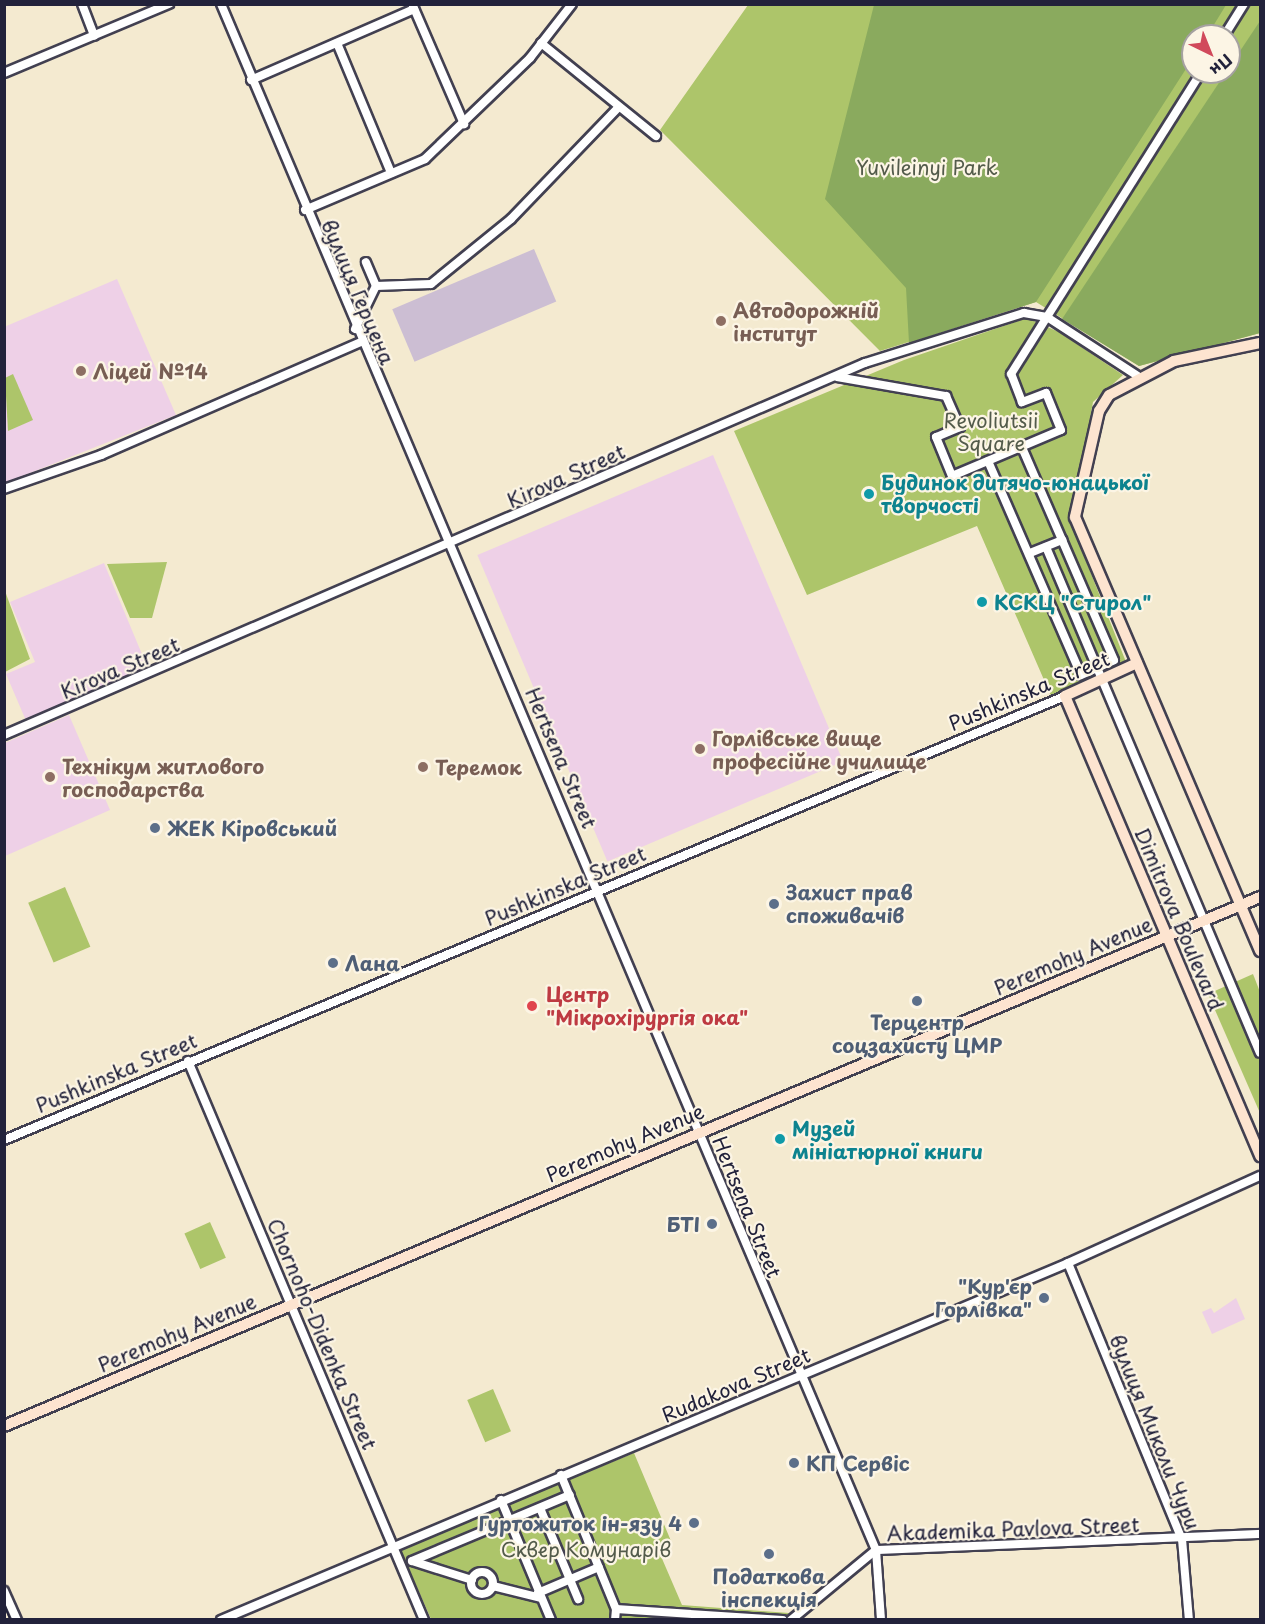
<!DOCTYPE html>
<meta charset="utf-8">
<style>
body{margin:0}
#map{position:relative;width:1265px;height:1624px;overflow:hidden;background:#f4ead0;font-family:"Playpen Sans",sans-serif}
div>[style]{position:absolute}
[style*='--x']{left:calc(var(--x)*1px);top:calc(var(--y)*1px);width:calc(var(--w)*1px);rotate:calc(var(--a)*1deg)}
.built>*{inset:0;background:#eed0e7;transform-origin:0 0}
.industrial>*{inset:0;background:#ccbed3;transform-origin:0 0}
.green>*{inset:0;background:#adc56a;transform-origin:0 0}
.forest>*{inset:0;background:#8aaa5e}
.roads{filter:drop-shadow(2px 0 #424051) drop-shadow(-2px 0 #424051) drop-shadow(0 2px #424051) drop-shadow(0 -2px #424051)}
.street>*{height:8px;margin:-4px;padding:0 4px;transform-origin:4px;border-radius:4px;background:#fff}
.street>.ring{margin:-4px;padding:0;box-sizing:content-box;background:none;border:8px solid #fff;border-radius:50%}
.secondary>*{height:10px;margin:-5px;padding:0 5px;transform-origin:5px;border-radius:5px;background:#fde4d0}
.tram>*{height:1.5px;margin:-0.75px;padding:0 0.75px;transform-origin:0.75px;border-radius:0.75px;background:#22223b}
.dots>*{width:16px;height:16px;translate:-50% -50%;box-sizing:border-box;border:3px solid #fcf5e5;border-radius:50%}
span{translate:-50% -50%;white-space:nowrap;text-align:center;line-height:1.15;-webkit-text-stroke:4.5px #fcf5e5;paint-order:stroke}
.park-label{font-size:20px;color:#535b4b}
.street-label{font-size:20px;color:#22223b}
.education-label{font-size:20px;color:#785e54;font-weight:700}
.left{translate:0 -50%;text-align:left}
.culture-label{font-size:20px;color:#0d838f;font-weight:700}
.service-label{font-size:20px;color:#4e5e75;font-weight:700}
.right{translate:-100% -50%;text-align:right}
.health-label{font-size:20px;color:#be3a42;font-weight:700}
.frame{position:absolute;inset:0;border:6px solid #22223b;pointer-events:none}
.north{position:absolute;left:1181px;top:24px;width:60px;height:60px;box-sizing:border-box;background:#fcf5e5;border:2px solid #a5a1a1;border-radius:50%;rotate:137deg;font-size:16px;font-weight:700;line-height:24px;text-align:center;color:#22223b}
.north::after{content:'';display:block;margin:auto;width:21px;height:27px;background:#d1495b;clip-path:polygon(50% 0,100% 100%,50% 72%,0 100%)}
</style>
<div id="map">
<div class="built">
<i style="clip-path:polygon(117px 279px,176px 415px,5px 483px,4px 327px)"></i>
<i style="left:713px;top:455px;width:333px;height:256px;rotate:67deg"></i>
<i style="clip-path:polygon(104px 563px,149px 671px,27px 723px,6px 674px,35px 662px,10px 602px)"></i>
<i style="clip-path:polygon(69px 715px,110px 810px,5px 856px,5px 743px)"></i>
<i style="clip-path:polygon(1236px 1298px,1245px 1319px,1212px 1334px,1202px 1312px,1211px 1308px,1214px 1313px)"></i>
</div>
<div class="industrial">
<i style="left:534px;top:249px;width:57px;height:154px;rotate:67deg"></i>
</div>
<div class="green">
<i style="clip-path:polygon(evenodd,748px 5px,1260px 5px,1260px 333px,1139px 366px,1036px 302px,880px 351px,660px 130px,748px 5px,1193px 36px,1229px 36px,1229px 72px,1193px 72px,1193px 36px)"></i>
<i style="clip-path:polygon(1027px 318px,1059px 332px,1123px 375px,1093px 402px,1071px 523px,1126px 662px,1051px 696px,977px 526px,807px 595px,734px 431px,904px 360px)"></i>
<i style="clip-path:polygon(13px 374px,33px 420px,8px 431px,5px 378px)"></i>
<i style="clip-path:polygon(167px 562px,152px 618px,130px 618px,107px 564px)"></i>
<i style="clip-path:polygon(5px 591px,30px 659px,5px 672px,4px 672px)"></i>
<i style="left:65px;top:887px;width:65px;height:40px;rotate:67deg"></i>
<i style="clip-path:polygon(1253px 974px,1260px 992px,1260px 1113px,1208px 994px)"></i>
<i style="left:210px;top:1222px;width:39px;height:28px;rotate:66deg"></i>
<i style="left:493px;top:1389px;width:46px;height:28px;rotate:67deg"></i>
<i style="clip-path:polygon(634px 1453px,671px 1541px,657px 1547px,682px 1605px,789px 1613px,781px 1620px,431px 1619px,400px 1549px)"></i>
</div>
<div class="forest">
<i style="clip-path:polygon(874px 5px,874px 4px,1226px 5px,1207px 36px,1193px 36px,1193px 58px,1036px 302px,909px 343px,906px 288px,825px 199px)"></i>
<i style="clip-path:polygon(1260px 21px,1260px 333px,1139px 366px,1062px 319px)"></i>
</div>
<div class="roads">
<div class="street">
<i style="--x:82;--y:4;--w:34;--a:69"></i>
<i style="--x:221;--y:4;--w:1679;--a:67.04"></i>
<i style="--x:876;--y:1550;--w:70;--a:85.9"></i>
<i style="--x:413;--y:6;--w:129;--a:66.6"></i>
<i style="--x:1224;--y:36;--w:38;--a:-58"></i>
<i style="--x:337;--y:43;--w:141;--a:67.4"></i>
<i style="--x:541;--y:43;--w:148;--a:39"></i>
<i style="--x:4;--y:73;--w:179;--a:-22.7"></i>
<i style="--x:251;--y:80;--w:178;--a:-23.5"></i>
<i style="--x:305;--y:210;--w:130;--a:-23"></i>
<i style="--x:425;--y:159;--w:146;--a:-43.9"></i>
<i style="--x:530;--y:58;--w:68;--a:-52.1"></i>
<i style="--x:376;--y:286;--w:55;--a:-2.1"></i>
<i style="--x:431;--y:284;--w:103;--a:-39.1"></i>
<i style="--x:511;--y:219;--w:154;--a:-46.1"></i>
<i style="--x:355;--y:329;--w:48;--a:-64"></i>
<i style="--x:376;--y:286;--w:26;--a:-113"></i>
<i style="--x:837;--y:377;--w:111;--a:9.9"></i>
<i style="--x:946;--y:396;--w:34;--a:66"></i>
<i style="--x:960;--y:427;--w:26;--a:157"></i>
<i style="--x:936;--y:437;--w:42;--a:67.7"></i>
<i style="--x:952;--y:476;--w:118;--a:-22.9"></i>
<i style="--x:1061;--y:430;--w:40;--a:-112"></i>
<i style="--x:1046;--y:393;--w:26;--a:159"></i>
<i style="--x:1022;--y:402;--w:30;--a:-111"></i>
<i style="--x:1011;--y:374;--w:357;--a:-57.8"></i>
<i style="--x:988;--y:461;--w:233;--a:66.5"></i>
<i style="--x:1081;--y:675;--w:36;--a:-24"></i>
<i style="--x:1114;--y:660;--w:232;--a:-113.4"></i>
<i style="--x:4;--y:489;--w:103;--a:-19.3"></i>
<i style="--x:101;--y:455;--w:283;--a:-23.5"></i>
<i style="--x:1046;--y:547;--w:549;--a:67.08"></i>
<i style="--x:1030;--y:553;--w:35;--a:-22"></i>
<i style="--x:4;--y:735;--w:938;--a:-23.37"></i>
<i style="--x:865;--y:363;--w:167;--a:-17.5"></i>
<i style="--x:1024;--y:313;--w:23;--a:10"></i>
<i style="--x:1047;--y:317;--w:108;--a:33"></i>
<i style="--x:188;--y:1061;--w:607;--a:67.11"></i>
<i style="--x:4;--y:1140;--w:1150;--a:-22.71"></i>
<i style="--x:1068;--y:1263;--w:299;--a:67.6"></i>
<i style="--x:1182;--y:1539;--w:81;--a:85.1"></i>
<i style="--x:561;--y:1475;--w:145;--a:67.7"></i>
<i style="--x:616;--y:1609;--w:11;--a:95"></i>
<i style="--x:501;--y:1500;--w:130;--a:67.4"></i>
<i style="--x:540;--y:1508;--w:99;--a:67.3"></i>
<i style="--x:412;--y:1561;--w:171;--a:-22.7"></i>
<i style="--x:412;--y:1561;--w:63;--a:17.6"></i>
<i class="ring" style="left:471px;top:1572px;width:14px;height:14px"></i>
<i style="--x:493;--y:1586;--w:49;--a:14"></i>
<i style="--x:4;--y:1591;--w:32;--a:66"></i>
<i style="--x:538;--y:1593;--w:66;--a:-23.1"></i>
<i style="--x:616;--y:1609;--w:167;--a:3.8"></i>
<i style="--x:221;--y:1620;--w:919;--a:-22.85"></i>
<i style="--x:1068;--y:1263;--w:211;--a:-24.4"></i>
<i style="--x:791;--y:1620;--w:110;--a:-39.5"></i>
<i style="--x:876;--y:1550;--w:384;--a:-2.4"></i>
</div>
<div class="secondary">
<i style="--x:1260;--y:343;--w:88;--a:168.2"></i>
<i style="--x:1174;--y:361;--w:73;--a:152.4"></i>
<i style="--x:1109;--y:395;--w:19;--a:122"></i>
<i style="--x:1099;--y:411;--w:109;--a:102.8"></i>
<i style="--x:1075;--y:517;--w:472;--a:66.9"></i>
<i style="--x:1137;--y:663;--w:79;--a:155.4"></i>
<i style="--x:1065;--y:696;--w:500;--a:67"></i>
<i style="--x:4;--y:1426;--w:1363;--a:-22.84"></i>
</div>
</div>
<div class="tram">
<i style="--x:4;--y:1603;--w:18;--a:68"></i>
</div>
<div class="dots">
<i style="left:721px;top:321px;background:#8d6e63"></i>
<i style="left:81px;top:371px;background:#8d6e63"></i>
<i style="left:869px;top:494px;background:#0f9aa8"></i>
<i style="left:982px;top:602px;background:#0f9aa8"></i>
<i style="left:700px;top:749px;background:#8d6e63"></i>
<i style="left:423px;top:767px;background:#8d6e63"></i>
<i style="left:50px;top:777px;background:#8d6e63"></i>
<i style="left:155px;top:828px;background:#5c6f8a"></i>
<i style="left:774px;top:904px;background:#5c6f8a"></i>
<i style="left:333px;top:963px;background:#5c6f8a"></i>
<i style="left:917px;top:1001px;background:#5c6f8a"></i>
<i style="left:532px;top:1006px;background:#e0444e"></i>
<i style="left:780px;top:1139px;background:#0f9aa8"></i>
<i style="left:712px;top:1224px;background:#5c6f8a"></i>
<i style="left:1044px;top:1298px;background:#5c6f8a"></i>
<i style="left:794px;top:1463px;background:#5c6f8a"></i>
<i style="left:694px;top:1523px;background:#5c6f8a"></i>
<i style="left:769px;top:1554px;background:#5c6f8a"></i>
</div>
<div class="park-label">
<span style="left:927px;top:167px">Yuvileinyi Park</span>
<span style="left:991px;top:432px">Revoliutsii<br>Square</span>
<span style="left:586px;top:1549px">Сквер Комунарів</span>
</div>
<div class="street-label">
<span style="left:358px;top:292px;rotate:67deg">вулиця Герцена</span>
<span style="left:566px;top:476px;rotate:-24deg">Kirova Street</span>
<span style="left:120px;top:668px;rotate:-23deg">Kirova Street</span>
<span style="left:1029px;top:691px;rotate:-23deg">Pushkinska Street</span>
<span style="left:561px;top:758px;rotate:67deg">Hertsena Street</span>
<span style="left:565px;top:886px;rotate:-23deg">Pushkinska Street</span>
<span style="left:1179px;top:919px;rotate:67deg">Dimitrova Boulevard</span>
<span style="left:1073px;top:956px;rotate:-23deg">Peremohy Avenue</span>
<span style="left:116px;top:1073px;rotate:-23deg">Pushkinska Street</span>
<span style="left:625px;top:1143px;rotate:-23deg">Peremohy Avenue</span>
<span style="left:747px;top:1207px;rotate:68deg">Hertsena Street</span>
<span style="left:177px;top:1333px;rotate:-23deg">Peremohy Avenue</span>
<span style="left:322px;top:1334px;rotate:67deg">Chornoho-Didenka Street</span>
<span style="left:736px;top:1385px;rotate:-23deg">Rudakova Street</span>
<span style="left:1155px;top:1432px;rotate:68deg">вулиця Миколи Чури</span>
<span style="left:1013px;top:1529px;rotate:-2deg">Akademika Pavlova Street</span>
</div>
<div class="education-label">
<span class="left" style="left:733px;top:322px">Автодорожній<br>інститут</span>
<span class="left" style="left:93px;top:371px">Ліцей №14</span>
<span class="left" style="left:712px;top:750px">Горлівське вище<br>професійне училище</span>
<span class="left" style="left:62px;top:778px">Технікум житлового<br>господарства</span>
<span class="left" style="left:435px;top:767px">Теремок</span>
</div>
<div class="culture-label">
<span class="left" style="left:881px;top:494px">Будинок дитячо-юнацької<br>творчості</span>
<span class="left" style="left:994px;top:602px">КСКЦ "Стирол"</span>
<span class="left" style="left:792px;top:1140px">Музей<br>мініатюрної книги</span>
</div>
<div class="service-label">
<span class="left" style="left:167px;top:828px">ЖЕК Кіровський</span>
<span class="left" style="left:786px;top:904px">Захист прав<br>споживачів</span>
<span class="left" style="left:345px;top:963px">Лана</span>
<span style="left:917px;top:1034px">Терцентр<br>соцзахисту ЦМР</span>
<span class="right" style="left:700px;top:1224px">БТІ</span>
<span class="right" style="left:1032px;top:1298px">"Кур'єр<br>Горлівка"</span>
<span class="left" style="left:806px;top:1463px">КП Сервіс</span>
<span class="right" style="left:682px;top:1523px">Гуртожиток ін-язу 4</span>
<span style="left:769px;top:1588px">Податкова<br>інспекція</span>
</div>
<div class="health-label">
<span class="left" style="left:546px;top:1006px">Центр<br>"Мікрохірургія ока"</span>
</div>
<div class="frame"></div>
<div class="north">Пн</div>
</div>
